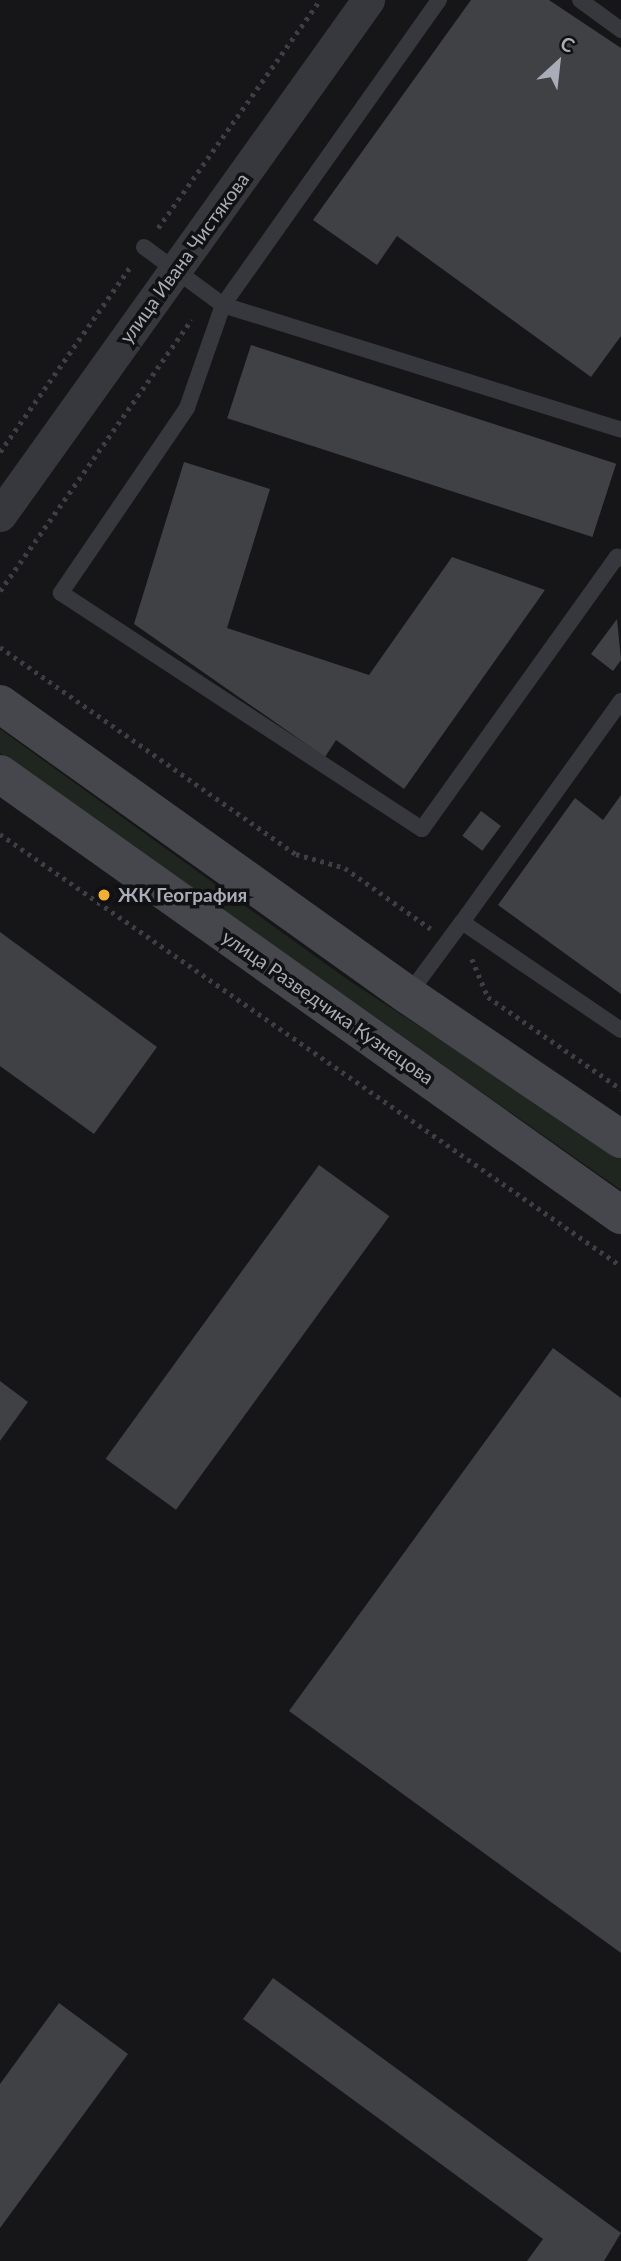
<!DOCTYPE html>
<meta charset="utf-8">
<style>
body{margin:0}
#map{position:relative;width:621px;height:2261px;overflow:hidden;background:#161618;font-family:Lato,sans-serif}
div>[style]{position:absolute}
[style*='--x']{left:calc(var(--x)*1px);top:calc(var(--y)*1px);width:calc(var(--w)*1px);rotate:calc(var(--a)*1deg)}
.green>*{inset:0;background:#1e261f}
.building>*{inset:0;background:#404145;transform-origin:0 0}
.path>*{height:4.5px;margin-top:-2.25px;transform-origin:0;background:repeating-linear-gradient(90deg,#3d3f44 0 3.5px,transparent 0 8.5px)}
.lane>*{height:16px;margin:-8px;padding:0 8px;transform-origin:8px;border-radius:8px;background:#37383d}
.street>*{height:33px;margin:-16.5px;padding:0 16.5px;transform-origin:16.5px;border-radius:16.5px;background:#37383d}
.secondary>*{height:38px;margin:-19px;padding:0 19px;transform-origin:19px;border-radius:19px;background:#45474d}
.dots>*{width:19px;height:19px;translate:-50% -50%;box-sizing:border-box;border:4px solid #111113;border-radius:50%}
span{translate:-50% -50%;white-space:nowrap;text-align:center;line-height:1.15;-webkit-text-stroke:7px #111113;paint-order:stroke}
.street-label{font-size:19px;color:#a8adb8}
.poi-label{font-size:19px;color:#a8adb8;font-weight:700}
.left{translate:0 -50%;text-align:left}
.north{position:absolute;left:523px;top:28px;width:70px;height:70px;-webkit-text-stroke:5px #111113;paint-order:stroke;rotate:27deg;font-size:19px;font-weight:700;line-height:28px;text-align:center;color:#a8adb8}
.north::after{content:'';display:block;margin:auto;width:24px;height:32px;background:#a8adb8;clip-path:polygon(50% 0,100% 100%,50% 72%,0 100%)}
</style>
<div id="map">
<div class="green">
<i style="clip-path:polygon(0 729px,348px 980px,621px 1157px,621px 1190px,0 753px)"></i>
</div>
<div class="building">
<i style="clip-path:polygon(471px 0,549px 0,621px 48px,621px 336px,591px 377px,397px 236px,377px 265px,313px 220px)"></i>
<i style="left:251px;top:345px;width:384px;height:77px;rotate:18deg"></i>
<i style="clip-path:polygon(184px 462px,270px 489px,227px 628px,369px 675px,452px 557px,545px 590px,404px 789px,336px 740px,325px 757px,134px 624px)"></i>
<i style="clip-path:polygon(617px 619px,621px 660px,613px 671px,591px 654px)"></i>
<i style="clip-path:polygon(621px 795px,621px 994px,498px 905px,575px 798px,603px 820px)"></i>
<i style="left:481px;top:811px;width:25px;height:31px;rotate:37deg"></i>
<i style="clip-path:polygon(0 932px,157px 1047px,94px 1134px,0 1066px)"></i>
<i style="left:319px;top:1165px;width:87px;height:363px;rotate:36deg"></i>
<i style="clip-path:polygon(553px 1348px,621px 1398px,621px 1953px,289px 1711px)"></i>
<i style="clip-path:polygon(0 1381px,28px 1402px,0 1441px)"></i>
<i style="clip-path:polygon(273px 1978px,621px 2233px,604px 2261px,527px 2261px,543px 2239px,243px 2019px)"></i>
<i style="clip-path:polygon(59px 2003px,128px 2054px,0 2228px,0 2084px)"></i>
</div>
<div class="path">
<i style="--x:158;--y:228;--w:280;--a:-54.6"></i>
<i style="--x:0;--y:452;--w:226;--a:-54.9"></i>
<i style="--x:0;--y:591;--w:332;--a:-54.8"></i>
<i style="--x:0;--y:647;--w:361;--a:35"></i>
<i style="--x:296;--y:854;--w:51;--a:15.9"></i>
<i style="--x:345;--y:868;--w:105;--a:35.3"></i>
<i style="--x:0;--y:834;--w:756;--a:34.82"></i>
<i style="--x:472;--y:959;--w:41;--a:67.2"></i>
<i style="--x:488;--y:997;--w:162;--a:34.7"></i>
</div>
<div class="lane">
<i style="--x:439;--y:0;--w:374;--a:125.3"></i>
<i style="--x:223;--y:305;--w:417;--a:17.4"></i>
<i style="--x:580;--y:0;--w:51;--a:36.2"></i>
<i style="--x:144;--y:247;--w:98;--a:36.3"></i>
<i style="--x:223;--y:305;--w:109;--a:109.3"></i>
<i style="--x:187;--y:408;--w:224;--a:124.3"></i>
<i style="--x:61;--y:593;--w:431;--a:33.2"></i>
<i style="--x:422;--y:829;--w:335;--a:-54.4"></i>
<i style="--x:617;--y:557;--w:4;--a:27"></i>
<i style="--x:621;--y:701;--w:272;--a:125.7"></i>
<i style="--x:462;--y:922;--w:192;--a:34.2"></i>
<i style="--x:408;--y:995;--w:91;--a:-53.5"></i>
</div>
<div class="street">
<i style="--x:0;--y:515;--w:633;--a:-54.45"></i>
</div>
<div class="secondary">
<i style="--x:0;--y:704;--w:501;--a:35.5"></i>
<i style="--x:408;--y:995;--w:257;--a:34.1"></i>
<i style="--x:0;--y:774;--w:762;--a:35.38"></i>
</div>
<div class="dots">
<i style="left:104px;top:895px;background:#f2b134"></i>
</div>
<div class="street-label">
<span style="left:184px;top:258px;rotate:-54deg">улица Ивана Чистякова</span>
<span style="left:328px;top:1007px;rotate:35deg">улица Разведчика Кузнецова</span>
</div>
<div class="poi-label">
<span class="left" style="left:118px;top:895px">ЖК География</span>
</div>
<div class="north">С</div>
</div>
